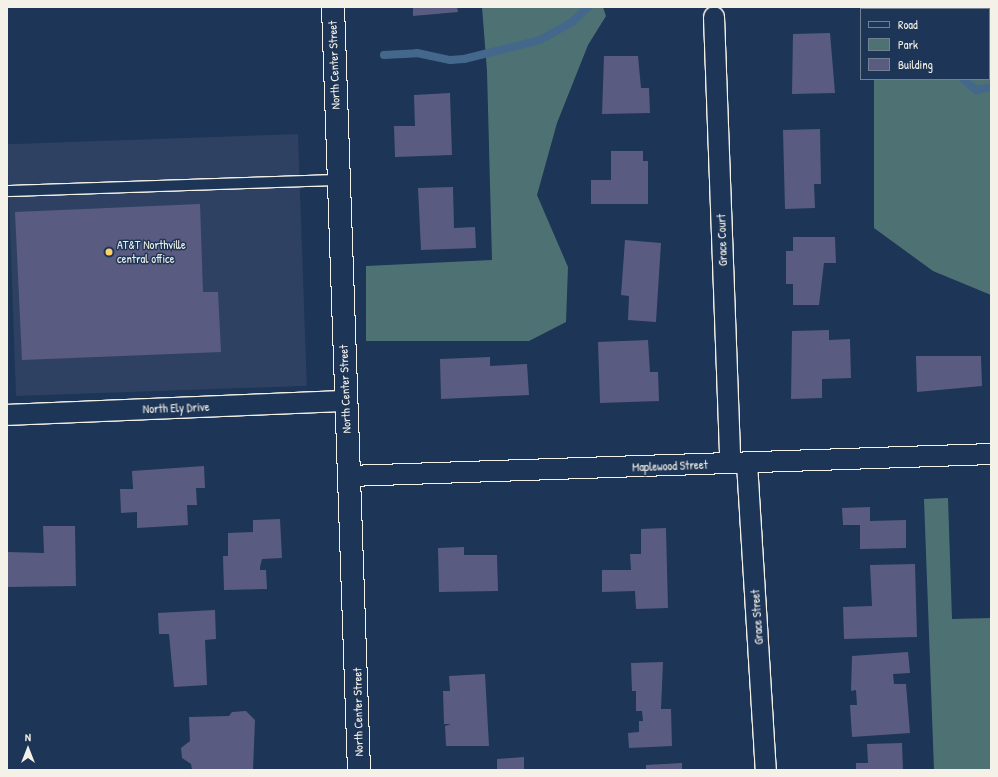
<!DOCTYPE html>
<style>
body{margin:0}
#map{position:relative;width:998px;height:777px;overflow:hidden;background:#1d3557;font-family:"Patrick Hand",sans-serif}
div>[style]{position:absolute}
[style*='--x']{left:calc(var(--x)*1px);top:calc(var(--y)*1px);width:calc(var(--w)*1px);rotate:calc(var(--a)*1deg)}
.built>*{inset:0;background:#2f4163;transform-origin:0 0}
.green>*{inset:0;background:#4e7273}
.stream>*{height:8px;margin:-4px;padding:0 4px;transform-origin:4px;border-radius:4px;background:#44688b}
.building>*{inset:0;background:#595c80}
.roads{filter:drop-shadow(1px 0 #f4f1e8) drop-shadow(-1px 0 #f4f1e8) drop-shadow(0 1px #f4f1e8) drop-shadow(0 -1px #f4f1e8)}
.lane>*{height:10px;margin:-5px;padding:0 5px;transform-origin:5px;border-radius:5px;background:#1d3557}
.street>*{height:20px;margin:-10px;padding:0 10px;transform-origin:10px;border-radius:10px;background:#1d3557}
.secondary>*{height:22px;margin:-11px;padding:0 11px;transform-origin:11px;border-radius:11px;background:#1d3557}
.dots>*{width:11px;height:11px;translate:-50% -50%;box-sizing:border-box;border:2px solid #1d3557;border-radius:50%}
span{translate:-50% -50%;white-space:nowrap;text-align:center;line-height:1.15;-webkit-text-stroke:3px #1d3557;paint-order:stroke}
.street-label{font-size:12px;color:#f4f1e8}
.poi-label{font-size:12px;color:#f4f1e8}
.left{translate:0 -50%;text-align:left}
.frame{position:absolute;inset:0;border:8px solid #f4f1e8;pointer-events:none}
.legend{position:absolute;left:860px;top:8px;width:130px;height:72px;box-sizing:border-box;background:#1d3557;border:1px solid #738091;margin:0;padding:5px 7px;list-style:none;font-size:12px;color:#f4f1e8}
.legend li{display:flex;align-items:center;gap:8px;height:20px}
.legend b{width:20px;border:1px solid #738091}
.north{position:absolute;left:8px;top:729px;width:40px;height:40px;-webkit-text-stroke:3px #1d3557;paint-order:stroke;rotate:0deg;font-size:11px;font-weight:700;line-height:16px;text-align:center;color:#f4f1e8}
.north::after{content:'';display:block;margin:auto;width:14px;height:18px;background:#f4f1e8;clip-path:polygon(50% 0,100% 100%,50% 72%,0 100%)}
</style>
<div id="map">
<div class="built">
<i style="left:298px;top:134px;width:252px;height:291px;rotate:88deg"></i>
</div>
<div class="green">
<i style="clip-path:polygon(482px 7px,603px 7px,606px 16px,588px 45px,557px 123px,537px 195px,568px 267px,566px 322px,529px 341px,366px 341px,366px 266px,492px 260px,487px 71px)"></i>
<i style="clip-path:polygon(872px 7px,991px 7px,991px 295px,933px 271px,874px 228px,874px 79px,989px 79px,989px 9px)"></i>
<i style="clip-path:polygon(948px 498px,952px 619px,991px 618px,991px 770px,934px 770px,924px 499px)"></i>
</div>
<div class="stream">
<i style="--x:885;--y:7;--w:4;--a:27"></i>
<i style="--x:384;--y:55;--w:33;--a:-3"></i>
<i style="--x:417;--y:53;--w:34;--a:12"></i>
<i style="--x:450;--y:60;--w:14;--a:-4"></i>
<i style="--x:464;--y:59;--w:78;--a:-14"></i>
<i style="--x:540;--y:40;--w:37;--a:-29"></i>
<i style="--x:572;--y:22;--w:22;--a:-43"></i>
<i style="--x:963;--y:79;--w:17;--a:40"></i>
<i style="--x:976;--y:90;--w:15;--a:-11"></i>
</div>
<div class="building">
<i style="clip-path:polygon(413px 7px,457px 7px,458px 12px,413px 16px)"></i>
<i style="clip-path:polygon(830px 33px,835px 93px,792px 94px,793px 34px)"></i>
<i style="clip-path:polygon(604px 56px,638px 56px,641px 88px,649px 88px,650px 113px,602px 114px)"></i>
<i style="clip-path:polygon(450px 93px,452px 155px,395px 157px,394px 126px,415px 126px,414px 95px)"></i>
<i style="clip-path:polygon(820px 129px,821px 184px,814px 184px,815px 208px,785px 209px,783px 130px)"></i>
<i style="clip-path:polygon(611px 151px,643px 151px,643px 161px,648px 161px,648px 204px,591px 204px,591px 180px,611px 180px)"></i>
<i style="clip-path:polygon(453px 187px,454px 228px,475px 227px,476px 248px,421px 250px,418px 188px)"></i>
<i style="clip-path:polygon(200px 204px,203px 292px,218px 292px,221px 352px,22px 360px,15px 212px)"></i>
<i style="clip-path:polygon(793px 237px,835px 237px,836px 263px,824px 263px,819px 305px,793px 305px,793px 284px,786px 284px,786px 251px,793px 251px)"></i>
<i style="clip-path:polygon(625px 240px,661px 243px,656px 322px,628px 320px,629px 296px,621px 295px)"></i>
<i style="clip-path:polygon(829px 330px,829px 340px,850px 339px,851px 378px,822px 379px,822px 398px,791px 399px,792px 331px)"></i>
<i style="clip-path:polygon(648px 340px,650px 372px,658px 372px,659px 401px,600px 403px,598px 342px)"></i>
<i style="clip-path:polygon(916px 356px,981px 356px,982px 386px,917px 392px)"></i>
<i style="clip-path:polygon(490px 357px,490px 366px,527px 364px,529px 395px,441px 399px,440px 359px)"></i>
<i style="clip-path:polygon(204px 466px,205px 488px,196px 488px,197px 505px,187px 505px,188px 525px,137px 528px,137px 512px,121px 513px,120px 489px,133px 489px,132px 471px)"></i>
<i style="clip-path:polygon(870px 507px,870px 521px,906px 520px,906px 548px,860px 549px,860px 525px,843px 525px,842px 508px)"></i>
<i style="clip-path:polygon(280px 519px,282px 558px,262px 559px,260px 567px,260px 570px,266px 570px,267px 589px,224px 590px,223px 556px,228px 556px,228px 533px,253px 532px,253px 520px)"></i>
<i style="clip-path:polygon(43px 526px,75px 526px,76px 586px,7px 587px,7px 552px,44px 553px)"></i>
<i style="clip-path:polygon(666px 528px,668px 608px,636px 609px,635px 591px,602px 592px,602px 570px,631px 570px,630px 554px,641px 554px,641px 529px)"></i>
<i style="clip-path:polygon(464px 547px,464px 555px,497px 555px,498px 591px,439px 592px,438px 548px)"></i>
<i style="clip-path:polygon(915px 564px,917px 637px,844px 639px,843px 607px,872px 606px,870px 565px)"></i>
<i style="clip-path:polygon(215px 610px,216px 639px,205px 640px,207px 685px,174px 687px,169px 634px,159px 634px,158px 613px)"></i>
<i style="clip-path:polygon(908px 652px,910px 673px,893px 674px,894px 684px,906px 684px,910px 733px,852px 737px,850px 705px,857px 705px,856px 690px,851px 691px,852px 656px)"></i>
<i style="clip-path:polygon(663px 662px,661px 709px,671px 709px,672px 746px,629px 748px,628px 733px,639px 732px,639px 721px,643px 721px,642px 711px,636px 711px,636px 691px,632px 691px,631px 663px)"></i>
<i style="clip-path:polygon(485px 674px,489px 746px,446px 746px,445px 726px,451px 724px,444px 724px,443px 691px,450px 691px,449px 676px)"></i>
<i style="clip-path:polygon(246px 711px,255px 720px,253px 770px,192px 770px,191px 764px,182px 758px,181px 748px,190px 741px,189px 717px,229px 716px,232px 712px)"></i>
<i style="clip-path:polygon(902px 743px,903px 770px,856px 770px,856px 763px,868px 763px,867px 744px)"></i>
<i style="clip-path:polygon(524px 757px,524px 770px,497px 770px,497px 759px)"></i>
<i style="clip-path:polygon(682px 763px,682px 770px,646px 770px,646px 765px)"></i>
</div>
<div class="roads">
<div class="lane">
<i style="--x:7;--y:191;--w:331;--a:-1.9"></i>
</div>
<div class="street">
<i style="--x:714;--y:17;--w:446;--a:87.9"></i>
<i style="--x:7;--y:415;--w:338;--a:-2.4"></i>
<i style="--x:747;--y:463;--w:308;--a:86.5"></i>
<i style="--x:349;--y:476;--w:642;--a:-1.96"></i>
</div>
<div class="secondary">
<i style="--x:333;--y:7;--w:763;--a:88.05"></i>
</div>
</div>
<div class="dots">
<i style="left:109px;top:252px;background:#ffd166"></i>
</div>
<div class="street-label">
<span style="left:334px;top:65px;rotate:-92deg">North Center Street</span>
<span style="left:722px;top:240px;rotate:-92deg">Grace Court</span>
<span style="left:345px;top:389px;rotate:-92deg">North Center Street</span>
<span style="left:176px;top:408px;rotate:-2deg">North Ely Drive</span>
<span style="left:670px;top:466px;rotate:-2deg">Maplewood Street</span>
<span style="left:757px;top:617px;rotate:-94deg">Grace Street</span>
<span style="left:358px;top:712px;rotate:-91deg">North Center Street</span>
</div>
<div class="poi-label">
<span class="left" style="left:117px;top:252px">AT&amp;T Northville<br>central office</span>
</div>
<div class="frame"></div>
<ul class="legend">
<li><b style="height:5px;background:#1d3557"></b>Road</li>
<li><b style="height:11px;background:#4e7273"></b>Park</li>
<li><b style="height:11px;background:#595c80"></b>Building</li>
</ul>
<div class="north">N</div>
</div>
